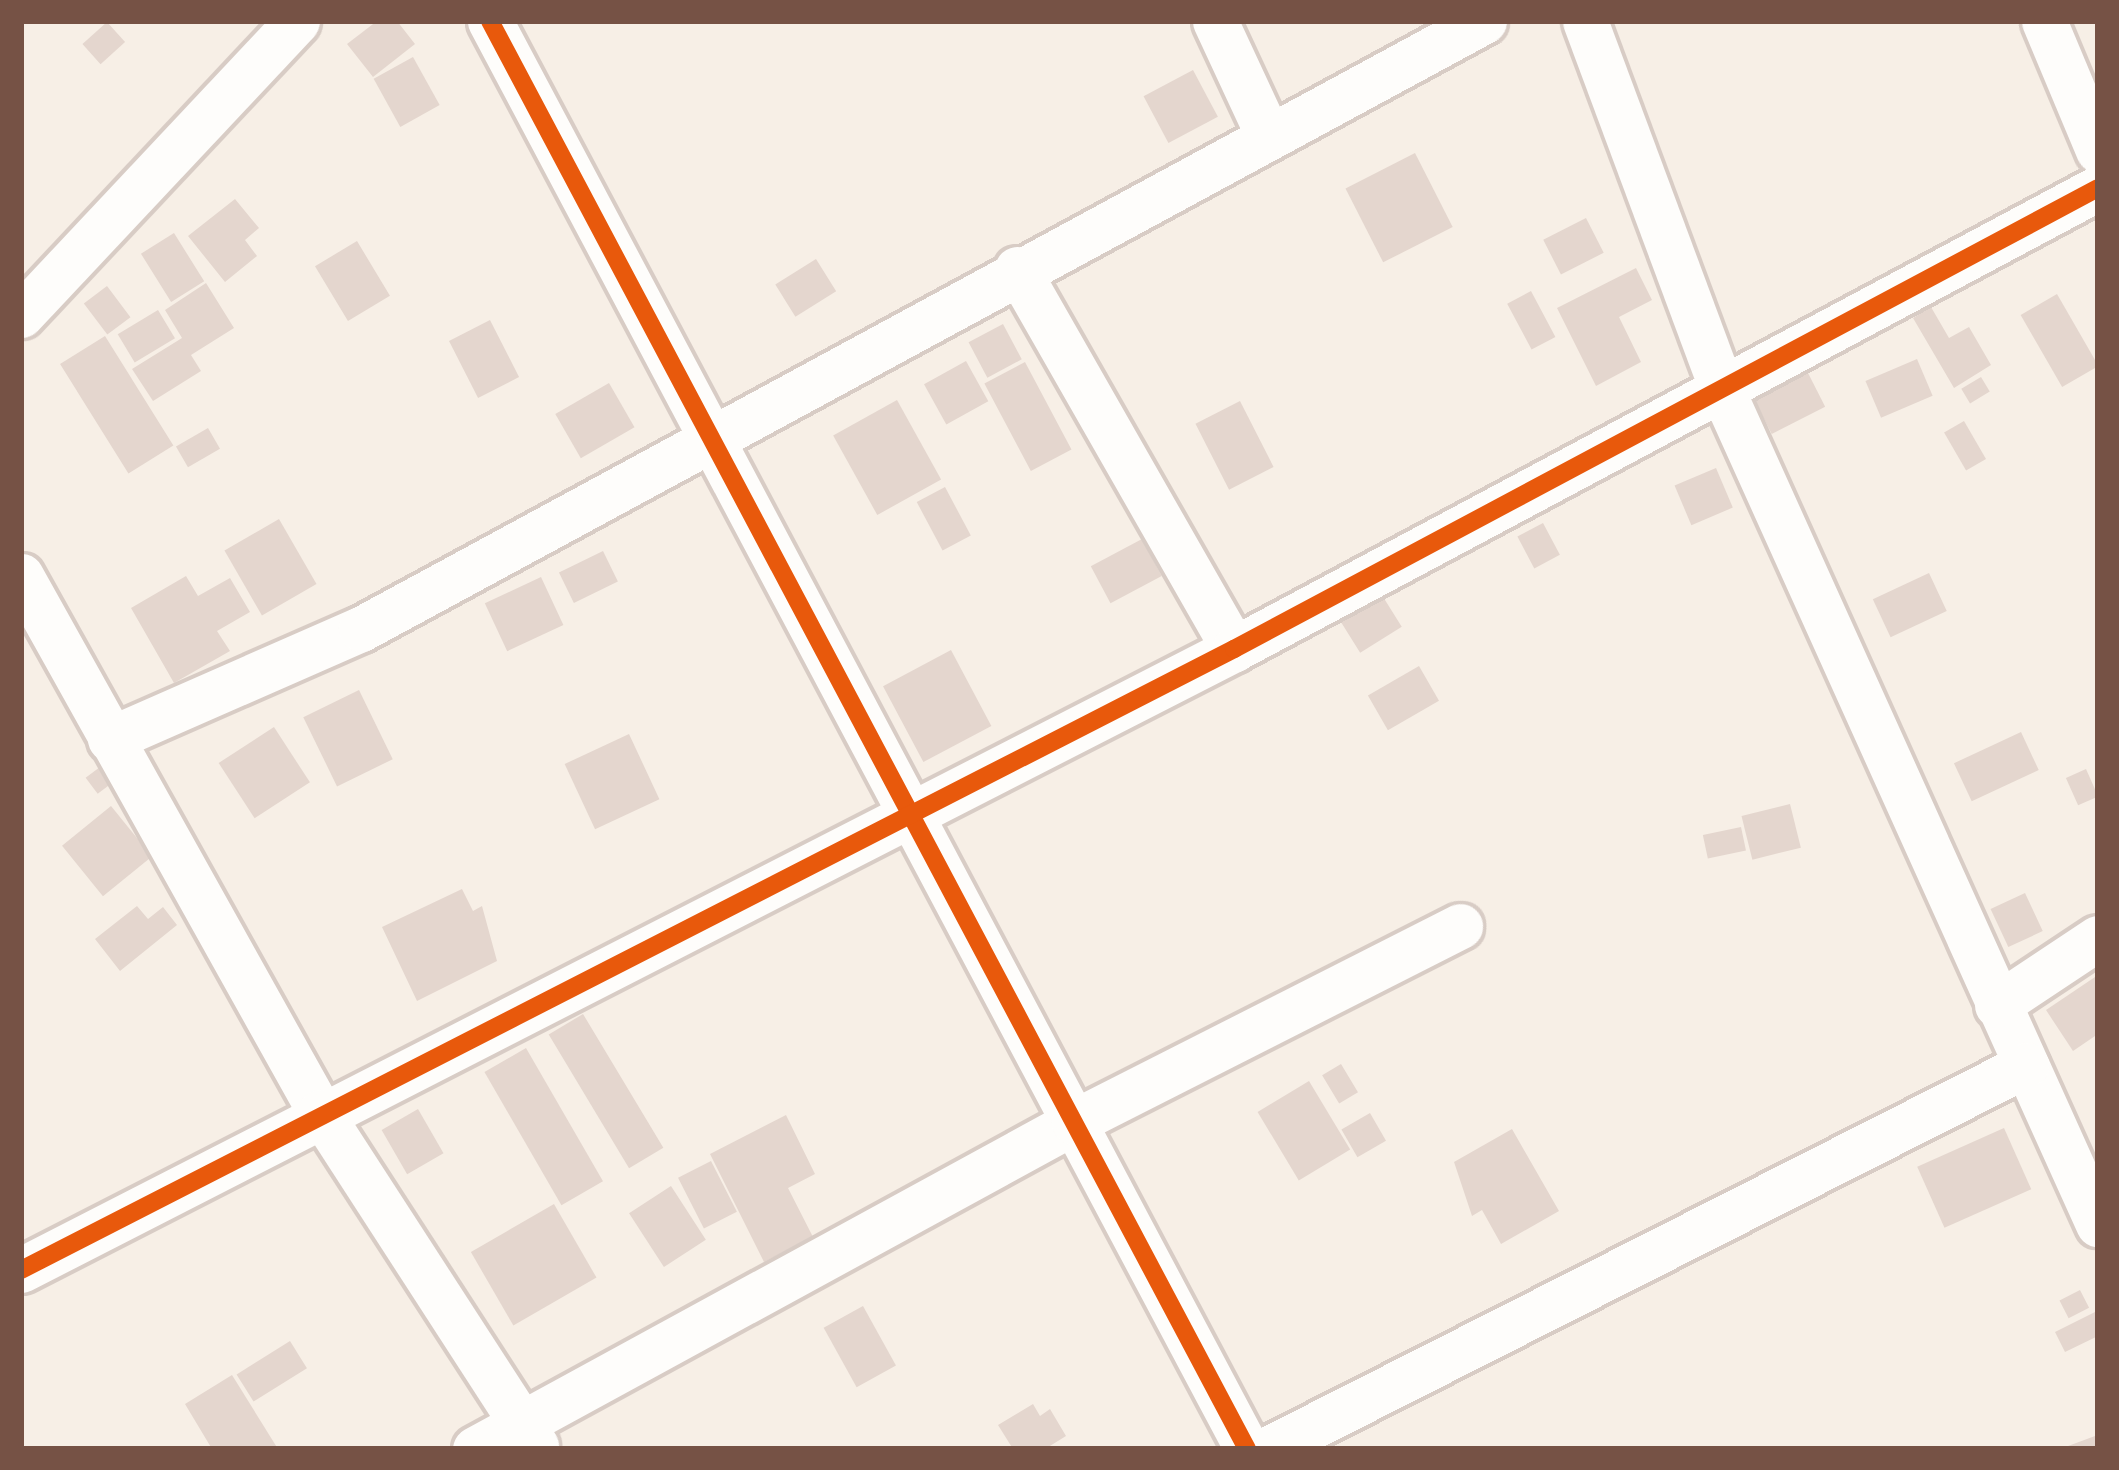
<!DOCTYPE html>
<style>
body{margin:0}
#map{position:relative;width:2119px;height:1470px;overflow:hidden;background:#f7efe6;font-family:"Archivo Narrow",sans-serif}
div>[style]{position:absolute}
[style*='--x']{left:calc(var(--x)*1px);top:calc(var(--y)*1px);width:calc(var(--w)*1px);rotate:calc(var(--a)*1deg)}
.building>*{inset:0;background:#e4d6ce;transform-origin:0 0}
.roads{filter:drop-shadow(3px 0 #d8ccc5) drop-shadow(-3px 0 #d8ccc5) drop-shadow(0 3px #d8ccc5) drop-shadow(0 -3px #d8ccc5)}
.street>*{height:45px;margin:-22.5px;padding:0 22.5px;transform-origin:22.5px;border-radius:22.5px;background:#fefdfb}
.cycleway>*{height:18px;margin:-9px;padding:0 9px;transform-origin:9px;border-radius:9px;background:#e8590c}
span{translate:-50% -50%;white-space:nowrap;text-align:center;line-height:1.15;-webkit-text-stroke:9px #fff3e7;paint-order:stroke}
.frame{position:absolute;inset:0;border:24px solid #765245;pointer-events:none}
</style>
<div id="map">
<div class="building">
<i style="clip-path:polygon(377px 21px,397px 21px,415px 44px,373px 77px,347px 44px)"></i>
<i style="left:107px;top:22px;width:27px;height:33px;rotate:48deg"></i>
<i style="left:413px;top:57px;width:55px;height:45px;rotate:61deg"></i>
<i style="left:1193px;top:70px;width:53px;height:56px;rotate:62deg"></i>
<i style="left:1415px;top:153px;width:83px;height:78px;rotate:63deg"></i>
<i style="clip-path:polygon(235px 199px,259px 228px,245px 240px,257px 256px,225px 282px,188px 236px)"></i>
<i style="left:1586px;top:218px;width:39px;height:48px;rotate:63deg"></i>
<i style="left:174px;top:233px;width:57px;height:39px;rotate:58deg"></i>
<i style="left:357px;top:241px;width:64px;height:49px;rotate:59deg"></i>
<i style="left:816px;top:259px;width:38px;height:48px;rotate:58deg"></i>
<i style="clip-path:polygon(1636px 268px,1652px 300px,1619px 317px,1641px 362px,1596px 386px,1557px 308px)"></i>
<i style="clip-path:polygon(206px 283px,234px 328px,191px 355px,201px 371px,153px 401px,132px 369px,182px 338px,165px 310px)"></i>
<i style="left:107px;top:286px;width:39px;height:29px;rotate:53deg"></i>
<i style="left:1531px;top:291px;width:52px;height:27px;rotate:62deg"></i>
<i style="left:2057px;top:294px;width:83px;height:42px;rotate:60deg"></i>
<i style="clip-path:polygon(1931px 307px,1949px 338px,1969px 327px,1991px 365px,1954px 388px,1913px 318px)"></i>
<i style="left:158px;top:310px;width:33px;height:47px;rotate:59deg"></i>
<i style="left:490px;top:320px;width:64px;height:46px;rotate:63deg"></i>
<i style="left:1003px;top:324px;width:40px;height:39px;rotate:62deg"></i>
<i style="left:105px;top:336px;width:129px;height:53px;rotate:58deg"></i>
<i style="left:1917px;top:359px;width:40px;height:56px;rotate:67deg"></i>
<i style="left:966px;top:361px;width:46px;height:48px;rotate:61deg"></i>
<i style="left:1025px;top:362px;width:99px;height:46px;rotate:62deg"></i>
<i style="left:1807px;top:371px;width:40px;height:60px;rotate:63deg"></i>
<i style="left:1981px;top:377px;width:17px;height:23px;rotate:59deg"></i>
<i style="left:609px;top:383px;width:51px;height:62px;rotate:60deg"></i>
<i style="left:897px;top:400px;width:91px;height:73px;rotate:61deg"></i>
<i style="left:1240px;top:401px;width:74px;height:50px;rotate:63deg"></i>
<i style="left:1964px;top:421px;width:44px;height:23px;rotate:60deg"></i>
<i style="left:208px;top:428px;width:24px;height:37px;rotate:60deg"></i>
<i style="left:1716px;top:468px;width:43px;height:45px;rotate:67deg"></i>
<i style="left:945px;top:487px;width:55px;height:32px;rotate:62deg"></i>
<i style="left:279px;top:519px;width:75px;height:63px;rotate:60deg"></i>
<i style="left:1543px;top:523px;width:36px;height:29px;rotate:62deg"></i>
<i style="left:1142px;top:539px;width:42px;height:58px;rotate:62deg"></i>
<i style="left:603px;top:551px;width:34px;height:49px;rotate:64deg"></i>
<i style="left:1929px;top:573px;width:42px;height:62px;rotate:65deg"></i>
<i style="clip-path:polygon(186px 576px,198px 596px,230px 578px,250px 612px,217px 631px,230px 651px,174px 683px,131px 608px)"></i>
<i style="left:541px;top:577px;width:53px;height:62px;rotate:65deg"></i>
<i style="left:1380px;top:592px;width:41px;height:49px;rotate:58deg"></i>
<i style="left:951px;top:650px;width:86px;height:77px;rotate:62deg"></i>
<i style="left:1419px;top:666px;width:40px;height:59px;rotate:60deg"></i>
<i style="left:359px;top:690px;width:77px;height:62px;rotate:64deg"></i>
<i style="left:274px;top:727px;width:66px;height:66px;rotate:57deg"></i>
<i style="left:2021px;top:732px;width:42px;height:74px;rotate:65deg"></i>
<i style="left:629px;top:734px;width:72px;height:71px;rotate:65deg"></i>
<i style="left:104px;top:764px;width:20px;height:23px;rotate:53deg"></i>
<i style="left:2086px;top:769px;width:30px;height:22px;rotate:66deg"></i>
<i style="left:1790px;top:804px;width:45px;height:50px;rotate:76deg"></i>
<i style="left:111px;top:806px;width:65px;height:63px;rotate:51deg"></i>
<i style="left:1741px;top:827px;width:24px;height:39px;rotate:78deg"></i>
<i style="clip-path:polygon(462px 889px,473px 911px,482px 906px,497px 961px,417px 1001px,382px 927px)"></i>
<i style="left:2025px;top:893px;width:42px;height:38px;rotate:65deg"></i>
<i style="clip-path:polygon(137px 906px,148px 919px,163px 907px,177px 925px,120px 971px,95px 939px)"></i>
<i style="clip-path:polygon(2098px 975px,2098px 1034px,2073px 1051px,2046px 1010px)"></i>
<i style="left:583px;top:1014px;width:156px;height:40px;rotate:59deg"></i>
<i style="left:526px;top:1048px;width:154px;height:48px;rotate:60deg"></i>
<i style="left:1341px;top:1064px;width:33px;height:22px;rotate:59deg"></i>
<i style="left:1309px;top:1081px;width:80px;height:60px;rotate:59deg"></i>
<i style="left:418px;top:1109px;width:51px;height:42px;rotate:60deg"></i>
<i style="left:1370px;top:1113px;width:32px;height:33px;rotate:60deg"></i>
<i style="clip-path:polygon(786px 1115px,815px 1174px,788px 1188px,813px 1237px,764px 1262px,710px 1154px)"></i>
<i style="left:2004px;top:1128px;width:67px;height:95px;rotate:66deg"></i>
<i style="clip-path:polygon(1512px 1129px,1559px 1211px,1501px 1244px,1482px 1210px,1472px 1216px,1454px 1162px)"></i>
<i style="left:711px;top:1161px;width:57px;height:37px;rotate:63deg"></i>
<i style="left:671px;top:1186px;width:64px;height:50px;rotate:57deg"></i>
<i style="left:554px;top:1204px;width:85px;height:96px;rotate:60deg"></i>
<i style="left:2080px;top:1290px;width:20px;height:23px;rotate:63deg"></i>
<i style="left:863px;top:1306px;width:68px;height:45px;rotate:61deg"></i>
<i style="clip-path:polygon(2095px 1312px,2098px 1336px,2065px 1352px,2055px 1332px)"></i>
<i style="left:290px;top:1341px;width:32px;height:63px;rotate:58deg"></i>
<i style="clip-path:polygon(232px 1375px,278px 1449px,212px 1449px,185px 1404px)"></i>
<i style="clip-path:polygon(1033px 1404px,1040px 1416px,1050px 1409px,1066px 1436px,1045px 1449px,1013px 1449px,998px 1425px)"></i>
<i style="clip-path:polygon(2095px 1436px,2098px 1449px,2060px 1449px)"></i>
</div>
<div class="roads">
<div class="street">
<i style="--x:490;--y:21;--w:1616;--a:62.07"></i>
<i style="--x:1215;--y:21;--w:123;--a:65.1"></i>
<i style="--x:1585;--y:21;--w:396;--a:69.6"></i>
<i style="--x:1723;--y:392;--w:913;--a:65.74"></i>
<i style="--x:2044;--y:21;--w:140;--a:67.3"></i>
<i style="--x:1017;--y:269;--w:438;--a:60.3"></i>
<i style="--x:21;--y:315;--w:403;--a:-46.8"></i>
<i style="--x:21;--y:576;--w:614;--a:60.85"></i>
<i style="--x:320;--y:1112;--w:398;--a:57.1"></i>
<i style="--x:110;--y:739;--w:274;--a:-23.7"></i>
<i style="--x:361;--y:629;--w:1277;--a:-28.43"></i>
<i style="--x:1997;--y:1005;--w:121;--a:-33.6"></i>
<i style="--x:21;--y:1270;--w:1363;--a:-27.11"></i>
<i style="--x:1234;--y:649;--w:979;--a:-28.08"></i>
<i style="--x:475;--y:1449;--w:682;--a:-28.63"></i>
<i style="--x:1074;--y:1122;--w:433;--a:-26.9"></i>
<i style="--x:1268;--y:1449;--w:850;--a:-26.87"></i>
</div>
</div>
<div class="cycleway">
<i style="--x:490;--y:21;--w:1616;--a:62.07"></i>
<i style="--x:21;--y:1270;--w:1363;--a:-27.11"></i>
<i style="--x:1234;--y:649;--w:979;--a:-28.08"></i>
</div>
<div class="frame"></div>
</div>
